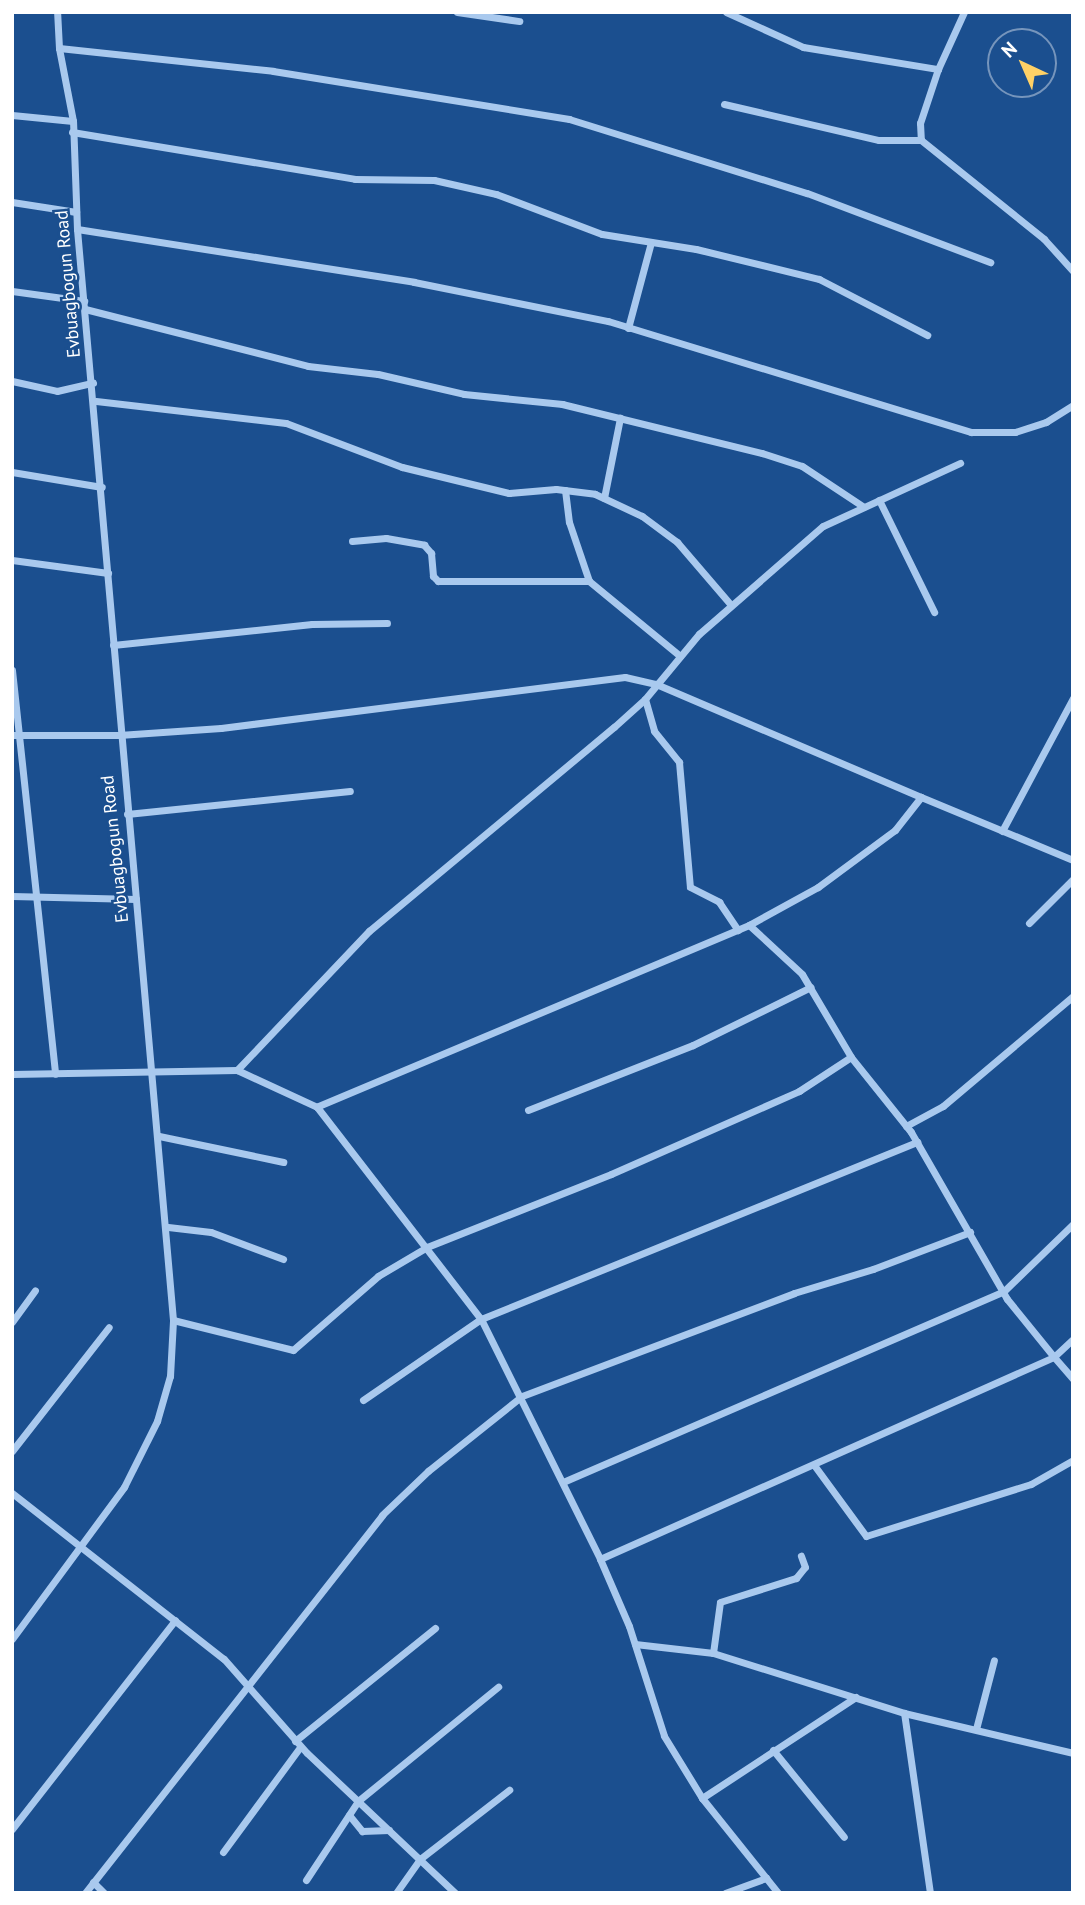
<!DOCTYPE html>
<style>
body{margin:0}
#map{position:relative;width:1085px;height:1905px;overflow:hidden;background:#1b4f8f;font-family:"PT Sans",sans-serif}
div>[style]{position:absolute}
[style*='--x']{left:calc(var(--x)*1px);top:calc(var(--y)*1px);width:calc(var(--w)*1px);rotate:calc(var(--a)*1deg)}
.minor>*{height:7px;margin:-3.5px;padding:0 3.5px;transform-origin:3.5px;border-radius:3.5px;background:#a9c9ee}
span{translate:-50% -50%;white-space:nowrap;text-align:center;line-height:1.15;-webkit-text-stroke:5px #1b4f8f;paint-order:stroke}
.street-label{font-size:18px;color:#fff}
.frame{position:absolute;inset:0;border:14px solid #fff;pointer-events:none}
.north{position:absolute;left:987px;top:28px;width:70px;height:70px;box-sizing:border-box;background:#1b4f8f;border:2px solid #7695bc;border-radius:50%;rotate:316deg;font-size:19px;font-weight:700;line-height:28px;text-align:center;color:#fff}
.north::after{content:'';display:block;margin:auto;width:24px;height:32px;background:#ffd166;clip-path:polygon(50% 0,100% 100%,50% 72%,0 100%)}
</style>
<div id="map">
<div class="minor">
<i style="--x:457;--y:12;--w:63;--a:8.3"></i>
<i style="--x:726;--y:12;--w:85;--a:24.4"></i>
<i style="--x:803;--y:47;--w:137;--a:9.3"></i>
<i style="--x:964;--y:12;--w:63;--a:114.5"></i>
<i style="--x:938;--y:69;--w:57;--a:108.4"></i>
<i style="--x:920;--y:123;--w:17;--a:87"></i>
<i style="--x:921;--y:140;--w:158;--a:38.8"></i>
<i style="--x:1044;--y:239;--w:43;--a:47.8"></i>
<i style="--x:59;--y:48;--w:215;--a:6.1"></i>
<i style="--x:273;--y:71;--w:300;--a:9.2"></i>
<i style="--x:569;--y:119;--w:249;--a:17.3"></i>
<i style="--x:807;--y:193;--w:196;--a:20.7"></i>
<i style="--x:724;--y:104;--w:159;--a:13.1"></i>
<i style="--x:879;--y:140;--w:42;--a:0"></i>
<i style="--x:12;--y:115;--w:61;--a:5.6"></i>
<i style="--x:72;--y:132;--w:287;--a:9.4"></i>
<i style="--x:355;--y:179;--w:79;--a:0.7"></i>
<i style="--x:434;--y:180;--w:64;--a:12.7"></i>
<i style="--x:496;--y:194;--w:113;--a:20.7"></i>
<i style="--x:602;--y:234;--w:95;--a:9.1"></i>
<i style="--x:696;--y:249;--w:127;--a:13.7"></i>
<i style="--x:819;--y:279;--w:122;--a:27.4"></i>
<i style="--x:12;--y:202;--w:65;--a:8.9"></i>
<i style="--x:77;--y:229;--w:341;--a:8.9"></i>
<i style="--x:414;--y:282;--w:198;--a:11.4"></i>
<i style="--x:608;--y:321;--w:380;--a:17"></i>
<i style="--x:971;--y:432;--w:44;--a:0"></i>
<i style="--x:1015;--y:432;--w:33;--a:-18"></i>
<i style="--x:1046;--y:422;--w:32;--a:-32"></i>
<i style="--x:12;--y:291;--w:73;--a:7.9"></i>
<i style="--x:85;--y:309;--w:230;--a:14.3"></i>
<i style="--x:308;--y:366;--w:70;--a:6.5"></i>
<i style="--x:378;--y:374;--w:88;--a:13.1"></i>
<i style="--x:464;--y:394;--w:99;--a:5.8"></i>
<i style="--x:562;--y:404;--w:206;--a:13.8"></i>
<i style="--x:762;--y:453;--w:42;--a:18"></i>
<i style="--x:802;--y:466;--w:74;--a:33.5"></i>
<i style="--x:628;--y:328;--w:89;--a:-75"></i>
<i style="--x:12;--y:381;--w:46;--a:12.5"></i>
<i style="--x:57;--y:391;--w:37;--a:-13"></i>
<i style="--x:96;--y:401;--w:191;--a:6.6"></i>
<i style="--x:286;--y:423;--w:124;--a:20.8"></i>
<i style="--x:402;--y:467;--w:110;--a:13.7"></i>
<i style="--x:509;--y:493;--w:47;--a:-4.9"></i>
<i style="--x:556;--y:489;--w:39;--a:7"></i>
<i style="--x:595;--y:494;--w:52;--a:25.1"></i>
<i style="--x:642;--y:516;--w:44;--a:36.6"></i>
<i style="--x:677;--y:542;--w:83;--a:49.4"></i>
<i style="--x:12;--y:472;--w:91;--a:9.5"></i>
<i style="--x:565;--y:490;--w:32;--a:83"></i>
<i style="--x:569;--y:522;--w:62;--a:71.3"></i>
<i style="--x:604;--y:498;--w:82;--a:-78.7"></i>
<i style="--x:879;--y:500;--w:125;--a:63.8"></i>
<i style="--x:352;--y:541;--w:34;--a:-5"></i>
<i style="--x:386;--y:538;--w:39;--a:10"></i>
<i style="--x:424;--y:545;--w:11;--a:49"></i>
<i style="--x:431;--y:553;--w:23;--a:85"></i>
<i style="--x:433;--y:576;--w:7;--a:45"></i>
<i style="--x:438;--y:581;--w:151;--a:0"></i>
<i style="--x:589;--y:581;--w:118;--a:39.5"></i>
<i style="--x:12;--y:560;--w:97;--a:7.7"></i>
<i style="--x:113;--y:645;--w:200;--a:-6"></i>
<i style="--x:312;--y:624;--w:75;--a:-0.8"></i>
<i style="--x:12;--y:670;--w:406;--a:83.9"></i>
<i style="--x:645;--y:699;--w:33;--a:74"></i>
<i style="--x:654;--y:731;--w:40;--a:51"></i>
<i style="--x:679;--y:762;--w:125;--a:85"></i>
<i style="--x:690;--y:887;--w:33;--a:27"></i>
<i style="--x:719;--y:902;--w:34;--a:56"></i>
<i style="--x:12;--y:735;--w:107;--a:0"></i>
<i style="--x:119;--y:735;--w:102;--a:-3.9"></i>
<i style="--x:221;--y:728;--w:407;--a:-7.2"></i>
<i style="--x:625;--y:677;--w:32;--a:13"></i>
<i style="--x:656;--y:684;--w:288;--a:23.1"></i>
<i style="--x:921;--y:797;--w:42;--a:128.2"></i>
<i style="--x:895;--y:830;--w:96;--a:143.5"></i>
<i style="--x:818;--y:887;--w:79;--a:151.2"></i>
<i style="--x:749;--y:925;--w:469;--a:157.2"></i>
<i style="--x:921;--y:797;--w:165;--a:22.5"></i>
<i style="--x:127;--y:814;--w:224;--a:-5.9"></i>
<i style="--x:1002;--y:831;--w:151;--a:-61.9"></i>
<i style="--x:12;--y:896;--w:124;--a:1.4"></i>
<i style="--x:1029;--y:923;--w:62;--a:-45"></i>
<i style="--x:237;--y:1070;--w:192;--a:-46.5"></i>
<i style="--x:369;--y:931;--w:319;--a:-39.8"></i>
<i style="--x:614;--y:727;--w:42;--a:-42.1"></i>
<i style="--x:645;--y:699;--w:85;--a:-50.3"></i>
<i style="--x:699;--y:634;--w:164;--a:-41.1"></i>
<i style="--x:823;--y:526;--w:151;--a:-24.7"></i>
<i style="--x:12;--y:1074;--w:225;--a:-1"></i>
<i style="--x:237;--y:1070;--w:88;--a:24.8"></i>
<i style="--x:317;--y:1107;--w:268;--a:52.3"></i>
<i style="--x:481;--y:1319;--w:268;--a:63.6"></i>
<i style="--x:600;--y:1559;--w:73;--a:66.6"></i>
<i style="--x:629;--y:1626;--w:115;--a:72.3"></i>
<i style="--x:664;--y:1736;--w:73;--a:58.5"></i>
<i style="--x:702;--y:1798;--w:122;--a:51.3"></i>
<i style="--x:528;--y:1110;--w:177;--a:-21.5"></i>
<i style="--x:693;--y:1045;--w:131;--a:-26.2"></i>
<i style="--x:906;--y:1126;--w:42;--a:-28.4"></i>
<i style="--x:943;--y:1106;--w:170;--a:-40.2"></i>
<i style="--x:159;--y:1136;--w:127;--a:11.8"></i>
<i style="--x:168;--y:1227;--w:43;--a:6.6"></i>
<i style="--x:211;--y:1232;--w:77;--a:20.6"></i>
<i style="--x:173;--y:1320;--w:124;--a:14"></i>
<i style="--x:293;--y:1350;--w:113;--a:-41"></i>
<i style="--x:378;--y:1276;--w:57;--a:-30.6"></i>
<i style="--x:427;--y:1247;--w:198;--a:-21.6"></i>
<i style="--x:611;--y:1174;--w:206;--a:-23.8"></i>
<i style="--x:799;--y:1091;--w:62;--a:-33.2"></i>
<i style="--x:12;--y:1322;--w:39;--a:-54"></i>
<i style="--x:1073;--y:1339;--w:26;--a:137"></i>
<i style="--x:1054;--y:1357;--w:29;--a:49"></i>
<i style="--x:363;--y:1400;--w:143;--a:-34.5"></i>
<i style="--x:481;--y:1319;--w:471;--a:-22.1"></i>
<i style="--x:12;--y:1451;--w:157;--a:-52"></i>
<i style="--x:814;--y:1465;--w:88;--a:53.8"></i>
<i style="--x:866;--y:1536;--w:173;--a:-17.5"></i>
<i style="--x:1031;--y:1484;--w:48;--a:-29.7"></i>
<i style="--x:563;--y:1482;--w:479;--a:-23.4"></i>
<i style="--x:1003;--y:1292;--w:98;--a:-44.2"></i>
<i style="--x:12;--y:1493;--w:269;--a:38.1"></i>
<i style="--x:224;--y:1659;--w:125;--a:48.6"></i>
<i style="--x:307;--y:1753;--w:204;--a:43.4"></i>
<i style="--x:600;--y:1559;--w:497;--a:-24"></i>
<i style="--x:1054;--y:1357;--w:75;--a:-129"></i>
<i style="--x:1007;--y:1299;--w:193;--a:-119.9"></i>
<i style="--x:911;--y:1132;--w:96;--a:-128.7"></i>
<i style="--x:851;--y:1057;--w:96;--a:-120.6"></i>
<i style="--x:802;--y:974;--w:72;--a:-137.2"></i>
<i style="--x:12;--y:1639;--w:189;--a:-53.6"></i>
<i style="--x:124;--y:1487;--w:74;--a:-63.4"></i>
<i style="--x:157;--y:1421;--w:47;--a:-73.9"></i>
<i style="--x:170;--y:1376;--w:56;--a:-86.9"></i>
<i style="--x:173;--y:1320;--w:1095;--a:-95.03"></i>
<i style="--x:77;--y:229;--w:108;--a:-92.1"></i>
<i style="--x:73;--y:121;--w:74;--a:-100.9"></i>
<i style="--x:59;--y:48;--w:36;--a:-93"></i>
<i style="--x:635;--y:1644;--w:79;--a:6.6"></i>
<i style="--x:713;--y:1653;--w:200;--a:17.4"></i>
<i style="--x:713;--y:1653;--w:51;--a:-82.2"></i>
<i style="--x:720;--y:1602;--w:80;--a:-17.5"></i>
<i style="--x:796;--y:1578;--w:14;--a:-51"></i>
<i style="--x:805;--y:1567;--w:12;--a:-110"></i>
<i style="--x:976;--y:1729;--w:71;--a:-75.4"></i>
<i style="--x:295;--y:1741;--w:180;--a:-38.9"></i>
<i style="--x:773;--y:1750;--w:112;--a:50.8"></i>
<i style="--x:702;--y:1798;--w:184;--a:-33.3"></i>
<i style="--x:349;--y:1815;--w:21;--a:51"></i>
<i style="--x:362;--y:1831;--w:27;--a:-2"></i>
<i style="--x:12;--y:1829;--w:265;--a:-52"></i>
<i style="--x:223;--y:1852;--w:130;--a:-53.7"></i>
<i style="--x:306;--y:1880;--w:95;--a:-56.6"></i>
<i style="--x:358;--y:1801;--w:181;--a:-39.2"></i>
<i style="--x:93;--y:1882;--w:16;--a:45"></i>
<i style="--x:85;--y:1893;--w:481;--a:-51.8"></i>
<i style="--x:382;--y:1515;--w:64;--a:-43.7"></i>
<i style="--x:428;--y:1471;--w:120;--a:-38.6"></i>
<i style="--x:522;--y:1396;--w:291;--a:-20.7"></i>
<i style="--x:794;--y:1293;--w:83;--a:-16.9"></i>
<i style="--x:873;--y:1269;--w:104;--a:-20.9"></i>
<i style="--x:396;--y:1893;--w:42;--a:-54.8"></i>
<i style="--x:420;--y:1859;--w:113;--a:-37.8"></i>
<i style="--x:725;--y:1893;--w:44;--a:-20.1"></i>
<i style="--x:930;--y:1893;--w:182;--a:-98.2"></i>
<i style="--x:904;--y:1713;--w:174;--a:13.3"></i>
</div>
<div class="street-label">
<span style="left:68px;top:284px;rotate:-95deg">Evbuagbogun Road</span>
<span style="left:115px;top:849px;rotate:-96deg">Evbuagbogun Road</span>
</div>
<div class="frame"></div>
<div class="north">N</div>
</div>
